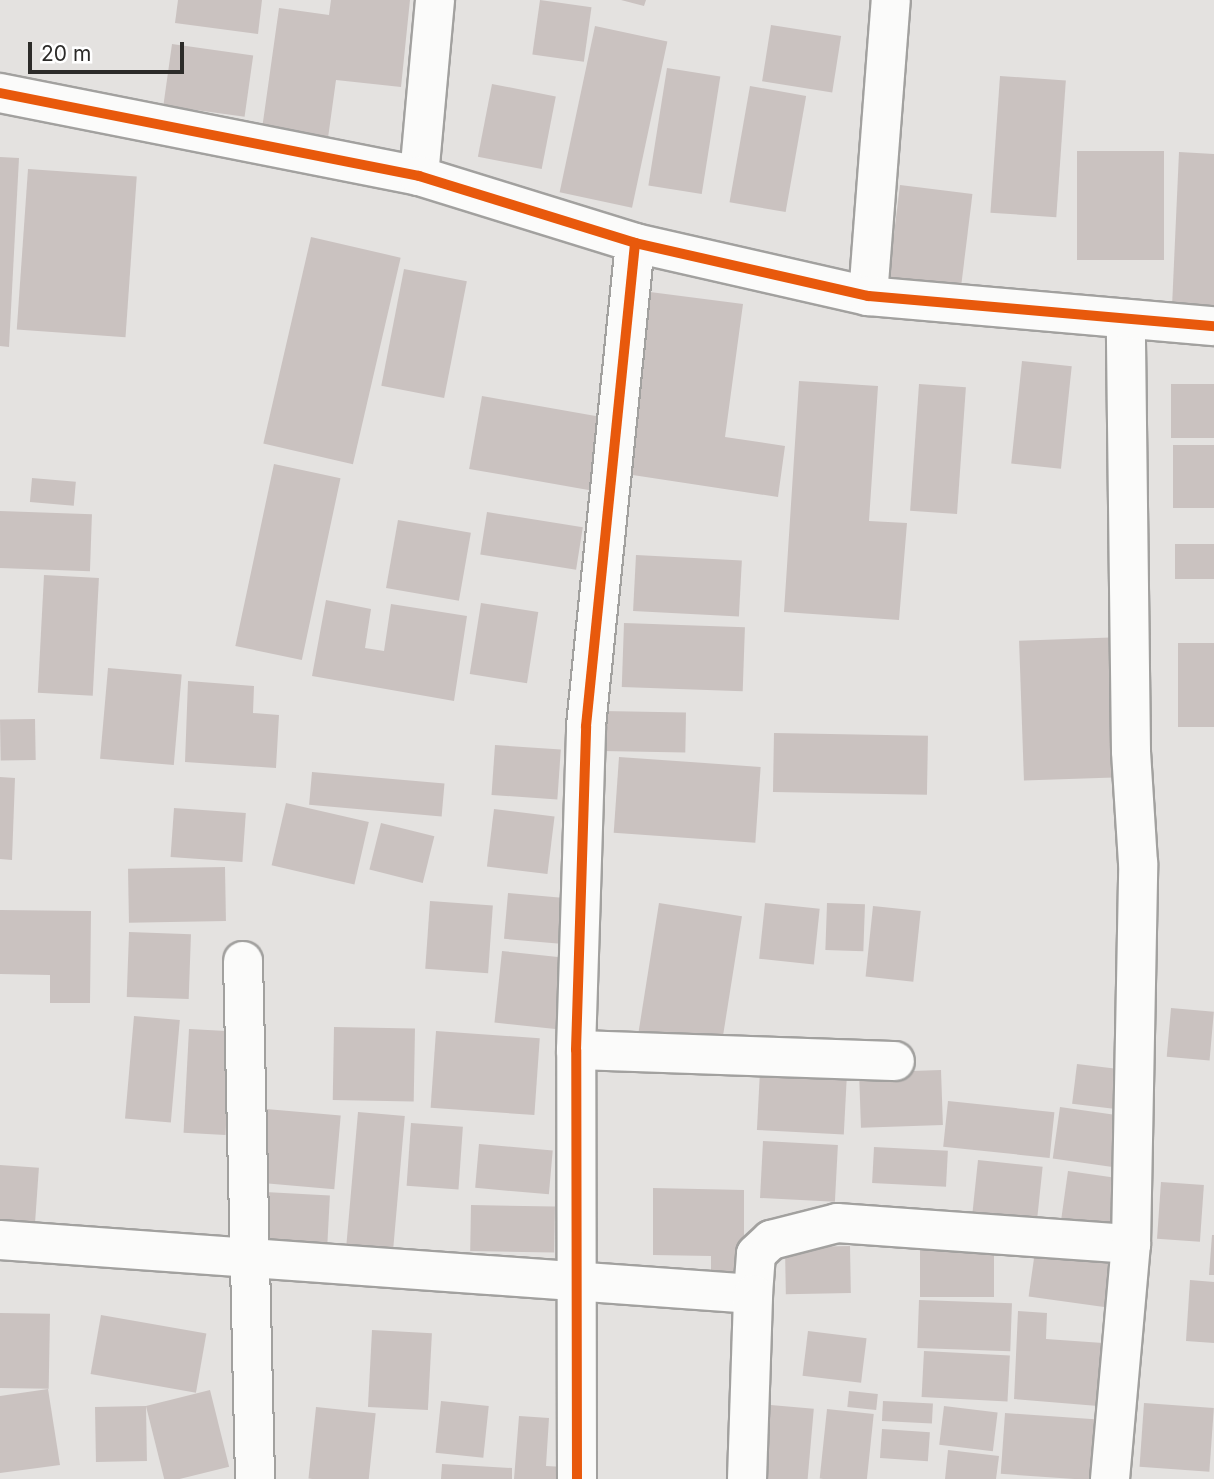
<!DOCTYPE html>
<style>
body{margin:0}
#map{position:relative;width:1214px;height:1479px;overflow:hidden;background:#e4e2e0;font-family:Inter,sans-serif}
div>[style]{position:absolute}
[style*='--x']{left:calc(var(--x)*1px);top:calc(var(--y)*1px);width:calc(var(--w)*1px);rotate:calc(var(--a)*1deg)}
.building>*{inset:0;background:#cac2c0;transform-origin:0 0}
.roads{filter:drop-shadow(2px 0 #a2a19f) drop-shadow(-2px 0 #a2a19f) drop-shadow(0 2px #a2a19f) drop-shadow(0 -2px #a2a19f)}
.street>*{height:38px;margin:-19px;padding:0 19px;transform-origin:19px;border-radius:19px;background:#fbfbfa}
.secondary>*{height:38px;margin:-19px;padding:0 19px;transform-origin:19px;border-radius:19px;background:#fbfbfa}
.cycleway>*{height:10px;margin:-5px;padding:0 5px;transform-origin:5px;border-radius:5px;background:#e8590c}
span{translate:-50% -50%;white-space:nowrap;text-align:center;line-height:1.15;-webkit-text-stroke:6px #fff;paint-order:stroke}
.scale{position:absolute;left:28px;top:42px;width:156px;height:32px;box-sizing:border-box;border:4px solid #2c2b29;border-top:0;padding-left:9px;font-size:21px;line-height:24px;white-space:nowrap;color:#2c2b29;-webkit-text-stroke:5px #fff;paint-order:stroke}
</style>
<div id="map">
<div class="building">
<i style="clip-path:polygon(178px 0,262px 0,258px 34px,175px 23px)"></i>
<i style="clip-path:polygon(331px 0,410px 0,401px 87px,336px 80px,328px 138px,262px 129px,279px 8px,329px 15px)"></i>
<i style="left:540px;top:0;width:52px;height:55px;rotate:8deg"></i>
<i style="clip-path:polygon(621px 0,646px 0,644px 6px)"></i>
<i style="left:771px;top:25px;width:71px;height:57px;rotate:9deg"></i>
<i style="left:595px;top:26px;width:74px;height:170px;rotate:12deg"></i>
<i style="left:172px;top:44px;width:82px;height:62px;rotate:8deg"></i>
<i style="left:667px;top:68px;width:54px;height:119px;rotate:9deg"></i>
<i style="left:1000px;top:76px;width:66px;height:137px;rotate:4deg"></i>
<i style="left:492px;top:84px;width:65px;height:74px;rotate:11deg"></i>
<i style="left:750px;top:86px;width:57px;height:118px;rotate:10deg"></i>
<i style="left:1164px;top:151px;width:109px;height:87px;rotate:90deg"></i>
<i style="clip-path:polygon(1179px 152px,1214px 154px,1214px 309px,1172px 307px)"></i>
<i style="clip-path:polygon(0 157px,19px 158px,9px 347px,0 346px)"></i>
<i style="left:28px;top:169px;width:109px;height:161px;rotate:4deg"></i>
<i style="left:900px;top:185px;width:73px;height:96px;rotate:7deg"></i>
<i style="left:311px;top:237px;width:92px;height:212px;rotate:13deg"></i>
<i style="left:404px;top:269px;width:64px;height:119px;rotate:11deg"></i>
<i style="clip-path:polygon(650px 292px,743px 304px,725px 437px,785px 446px,778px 497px,626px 474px)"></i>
<i style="left:1022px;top:361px;width:50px;height:103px;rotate:6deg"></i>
<i style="clip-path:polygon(799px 381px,878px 386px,869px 521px,907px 523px,899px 620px,784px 612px)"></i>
<i style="left:919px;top:384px;width:47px;height:127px;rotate:4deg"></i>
<i style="left:1171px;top:384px;width:43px;height:54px"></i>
<i style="left:482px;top:396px;width:124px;height:74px;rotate:10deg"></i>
<i style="left:1214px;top:445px;width:63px;height:41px;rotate:90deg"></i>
<i style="left:274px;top:464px;width:68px;height:186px;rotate:12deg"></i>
<i style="left:32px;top:478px;width:44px;height:24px;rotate:5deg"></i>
<i style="left:0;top:511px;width:92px;height:57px;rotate:2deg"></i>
<i style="left:487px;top:512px;width:97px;height:43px;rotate:9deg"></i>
<i style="left:398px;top:520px;width:74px;height:69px;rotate:10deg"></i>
<i style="left:1214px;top:544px;width:35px;height:39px;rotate:90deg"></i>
<i style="left:636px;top:555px;width:106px;height:56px;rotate:3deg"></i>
<i style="left:44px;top:575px;width:55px;height:118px;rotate:3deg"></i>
<i style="clip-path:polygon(326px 600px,371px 609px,365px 648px,384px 651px,391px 604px,467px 616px,454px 701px,312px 676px)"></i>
<i style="left:481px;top:603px;width:58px;height:72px;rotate:9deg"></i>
<i style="left:624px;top:623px;width:121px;height:64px;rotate:2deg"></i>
<i style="left:1124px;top:637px;width:140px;height:105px;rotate:88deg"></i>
<i style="left:1214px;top:643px;width:84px;height:36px;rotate:90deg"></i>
<i style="left:108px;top:668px;width:74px;height:91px;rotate:5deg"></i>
<i style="clip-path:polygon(188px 681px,254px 686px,253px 713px,279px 715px,276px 768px,185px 762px)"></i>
<i style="left:603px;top:711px;width:83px;height:40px;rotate:1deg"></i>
<i style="left:35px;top:719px;width:41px;height:35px;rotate:89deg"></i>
<i style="left:774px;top:733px;width:154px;height:59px;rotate:1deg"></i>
<i style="left:495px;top:745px;width:66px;height:50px;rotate:4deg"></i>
<i style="left:619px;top:757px;width:142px;height:76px;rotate:4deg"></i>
<i style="left:312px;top:772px;width:133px;height:33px;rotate:5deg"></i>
<i style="clip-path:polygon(0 777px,15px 778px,12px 860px,0 859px)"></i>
<i style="left:286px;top:803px;width:85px;height:64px;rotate:13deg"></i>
<i style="left:174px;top:808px;width:72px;height:49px;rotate:4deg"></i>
<i style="left:494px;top:809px;width:61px;height:58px;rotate:7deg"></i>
<i style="left:381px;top:823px;width:55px;height:48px;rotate:14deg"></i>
<i style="left:225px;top:867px;width:54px;height:97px;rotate:89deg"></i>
<i style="left:508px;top:893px;width:71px;height:46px;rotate:5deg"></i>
<i style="left:430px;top:901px;width:63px;height:68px;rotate:4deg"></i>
<i style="left:659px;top:903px;width:84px;height:134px;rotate:9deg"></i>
<i style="left:765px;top:903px;width:55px;height:56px;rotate:6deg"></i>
<i style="left:827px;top:903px;width:38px;height:47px;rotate:2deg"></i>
<i style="left:873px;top:906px;width:48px;height:71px;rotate:6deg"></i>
<i style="clip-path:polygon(0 910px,91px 911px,90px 1003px,50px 1003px,50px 975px,0 974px)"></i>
<i style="left:129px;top:932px;width:62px;height:65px;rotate:2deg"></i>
<i style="left:502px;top:951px;width:66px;height:72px;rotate:6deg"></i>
<i style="left:1171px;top:1008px;width:43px;height:49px;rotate:5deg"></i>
<i style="left:134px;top:1016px;width:46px;height:103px;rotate:5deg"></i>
<i style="left:334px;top:1027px;width:81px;height:73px;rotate:1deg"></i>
<i style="left:189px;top:1029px;width:42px;height:104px;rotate:3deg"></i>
<i style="left:436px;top:1031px;width:104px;height:77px;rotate:4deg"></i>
<i style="left:1077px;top:1064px;width:48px;height:40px;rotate:7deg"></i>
<i style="left:941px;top:1070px;width:55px;height:82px;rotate:88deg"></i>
<i style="left:760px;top:1071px;width:87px;height:59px;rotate:3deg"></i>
<i style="left:948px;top:1101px;width:107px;height:46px;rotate:6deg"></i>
<i style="left:1060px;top:1107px;width:71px;height:52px;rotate:8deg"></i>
<i style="left:266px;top:1109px;width:75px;height:74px;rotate:5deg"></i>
<i style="left:358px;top:1112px;width:47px;height:145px;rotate:5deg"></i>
<i style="left:411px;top:1123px;width:52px;height:63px;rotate:4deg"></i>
<i style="left:763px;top:1141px;width:75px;height:57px;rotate:3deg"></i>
<i style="left:479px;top:1144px;width:74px;height:44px;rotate:5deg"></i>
<i style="left:874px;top:1147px;width:74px;height:36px;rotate:3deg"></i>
<i style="left:978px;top:1160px;width:65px;height:60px;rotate:6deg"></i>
<i style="left:0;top:1165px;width:39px;height:63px;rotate:4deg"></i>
<i style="left:1068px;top:1171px;width:62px;height:50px;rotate:8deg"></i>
<i style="left:1161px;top:1182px;width:43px;height:57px;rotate:4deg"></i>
<i style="clip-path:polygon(653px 1188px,744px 1190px,744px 1282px,711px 1282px,711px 1256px,653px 1255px)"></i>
<i style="left:265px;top:1192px;width:65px;height:58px;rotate:3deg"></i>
<i style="left:471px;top:1205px;width:84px;height:46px;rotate:1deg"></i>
<i style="clip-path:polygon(1212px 1235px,1214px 1235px,1214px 1275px,1209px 1275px)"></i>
<i style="left:920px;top:1238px;width:74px;height:59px"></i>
<i style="left:1036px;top:1244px;width:87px;height:53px;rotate:8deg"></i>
<i style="left:850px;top:1246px;width:47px;height:65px;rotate:89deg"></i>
<i style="clip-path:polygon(1190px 1280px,1214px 1282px,1214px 1343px,1186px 1341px)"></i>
<i style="left:919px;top:1300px;width:93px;height:48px;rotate:2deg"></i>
<i style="clip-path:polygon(1018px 1311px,1047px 1313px,1046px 1339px,1103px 1343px,1098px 1406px,1014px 1399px)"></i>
<i style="left:0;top:1313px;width:50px;height:75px;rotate:1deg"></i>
<i style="left:101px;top:1315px;width:107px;height:60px;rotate:10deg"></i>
<i style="left:372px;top:1330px;width:60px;height:77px;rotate:3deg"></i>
<i style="left:808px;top:1331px;width:59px;height:45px;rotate:7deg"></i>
<i style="left:924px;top:1351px;width:86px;height:46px;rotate:3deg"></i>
<i style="clip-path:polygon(48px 1389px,60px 1465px,0 1473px,0 1396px)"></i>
<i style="left:210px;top:1390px;width:79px;height:66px;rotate:76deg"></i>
<i style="left:849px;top:1391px;width:29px;height:16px;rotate:6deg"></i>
<i style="left:441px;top:1401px;width:48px;height:52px;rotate:6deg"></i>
<i style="left:883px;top:1401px;width:50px;height:20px;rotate:3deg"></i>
<i style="left:1144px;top:1403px;width:70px;height:64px;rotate:4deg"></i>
<i style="left:760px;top:1404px;width:54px;height:75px;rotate:5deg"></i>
<i style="left:146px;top:1406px;width:55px;height:51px;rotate:89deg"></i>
<i style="left:944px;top:1406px;width:54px;height:39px;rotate:7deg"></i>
<i style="left:316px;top:1407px;width:60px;height:72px;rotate:6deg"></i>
<i style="left:827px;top:1409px;width:47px;height:70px;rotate:6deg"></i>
<i style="left:1005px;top:1413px;width:97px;height:61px;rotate:4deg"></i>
<i style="clip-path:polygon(519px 1416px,549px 1418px,546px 1466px,565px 1467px,564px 1479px,514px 1479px)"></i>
<i style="left:882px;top:1429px;width:48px;height:29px;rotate:4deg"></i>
<i style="clip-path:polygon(948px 1450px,999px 1456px,996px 1479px,945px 1479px)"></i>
<i style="clip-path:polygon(442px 1464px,512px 1468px,512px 1479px,441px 1479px)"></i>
</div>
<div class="roads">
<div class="street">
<i style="--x:419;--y:176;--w:177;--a:-84.8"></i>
<i style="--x:868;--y:296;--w:297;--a:-85.6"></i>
<i style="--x:243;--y:961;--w:518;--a:88.67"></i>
<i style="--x:576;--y:1050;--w:319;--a:2"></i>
<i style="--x:0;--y:1240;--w:755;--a:4.1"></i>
<i style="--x:753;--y:1294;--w:40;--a:-85.7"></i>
<i style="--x:756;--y:1254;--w:21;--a:-43"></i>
<i style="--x:771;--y:1240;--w:68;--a:-14.4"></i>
<i style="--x:837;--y:1223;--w:295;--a:4.1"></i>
<i style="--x:577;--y:1479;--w:429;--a:-90.1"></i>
<i style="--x:576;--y:1050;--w:324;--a:-88.2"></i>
<i style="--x:586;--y:726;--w:485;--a:-84.2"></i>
<i style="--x:747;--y:1479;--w:185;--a:-88.1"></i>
<i style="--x:1110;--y:1479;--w:236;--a:-84.9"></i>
<i style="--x:1131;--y:1244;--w:381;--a:-88.9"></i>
<i style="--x:1138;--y:863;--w:112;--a:-93.6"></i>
<i style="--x:1131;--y:751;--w:430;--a:-90.7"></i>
</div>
<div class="secondary">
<i style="--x:0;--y:93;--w:427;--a:11.2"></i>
<i style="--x:419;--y:176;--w:226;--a:17.2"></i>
<i style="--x:635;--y:243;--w:239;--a:12.8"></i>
<i style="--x:868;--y:296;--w:347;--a:5"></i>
</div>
</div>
<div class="cycleway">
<i style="--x:0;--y:93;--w:427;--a:11.2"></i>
<i style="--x:419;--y:176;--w:226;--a:17.2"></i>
<i style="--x:635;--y:243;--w:239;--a:12.8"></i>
<i style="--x:868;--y:296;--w:347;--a:5"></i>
<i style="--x:577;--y:1479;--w:429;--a:-90.1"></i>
<i style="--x:576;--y:1050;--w:324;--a:-88.2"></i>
<i style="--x:586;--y:726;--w:485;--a:-84.2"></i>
</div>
<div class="scale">20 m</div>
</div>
